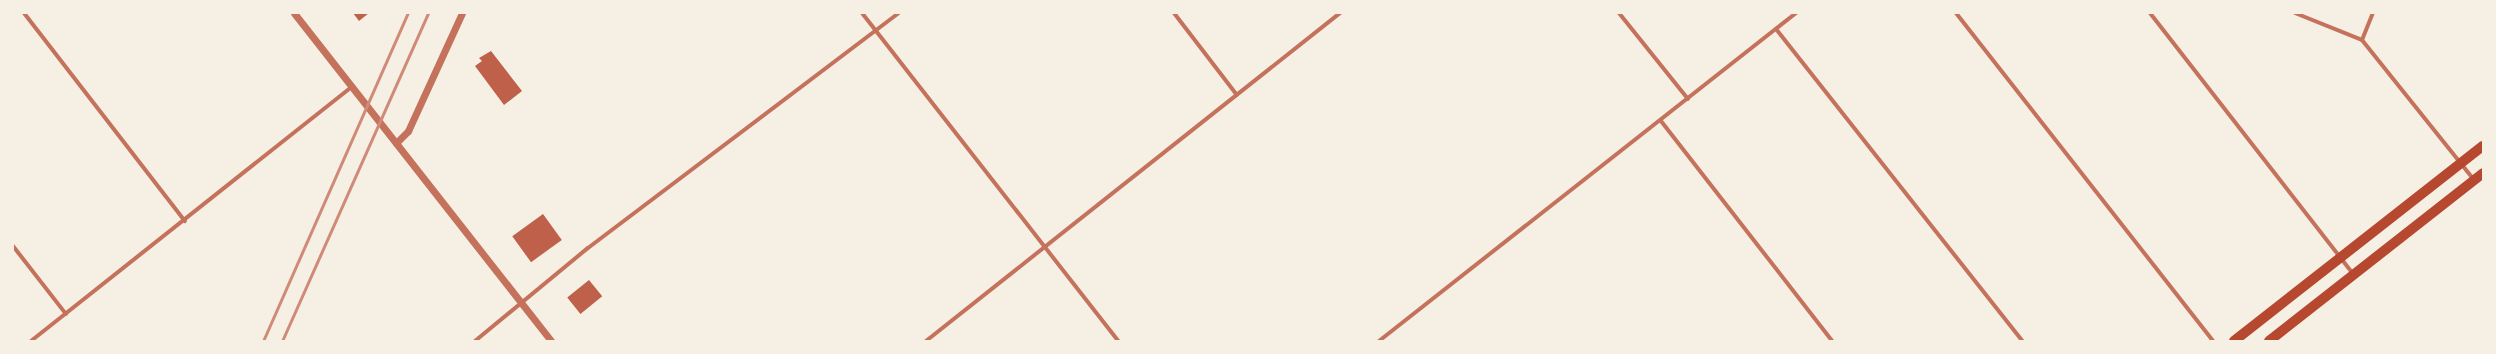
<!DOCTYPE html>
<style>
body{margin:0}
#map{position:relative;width:2496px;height:354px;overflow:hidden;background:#f6efe4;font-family:Commissioner,sans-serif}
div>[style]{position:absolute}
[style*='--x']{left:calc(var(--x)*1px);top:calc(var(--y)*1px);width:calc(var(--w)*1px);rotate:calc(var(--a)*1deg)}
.building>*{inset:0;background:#bf614a;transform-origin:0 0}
.minor>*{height:4px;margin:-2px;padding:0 2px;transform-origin:2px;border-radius:2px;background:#c5725c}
.tertiary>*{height:7px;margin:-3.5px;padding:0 3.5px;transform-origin:3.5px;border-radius:3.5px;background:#c5725c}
.primary>*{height:10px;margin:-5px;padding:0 5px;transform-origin:5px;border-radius:5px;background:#b5482f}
.rail>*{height:3px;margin:-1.5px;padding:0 1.5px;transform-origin:1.5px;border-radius:1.5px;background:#cf8b77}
span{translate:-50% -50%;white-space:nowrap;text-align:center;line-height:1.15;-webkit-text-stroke:3px #f6efe4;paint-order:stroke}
.frame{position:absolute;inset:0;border:14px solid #f6efe4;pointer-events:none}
</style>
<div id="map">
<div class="building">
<i style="clip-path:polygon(353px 13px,369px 13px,359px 21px)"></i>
<i style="clip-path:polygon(491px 51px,522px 91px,504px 105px,475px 66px,482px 61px,479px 58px)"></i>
<i style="left:543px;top:214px;width:32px;height:38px;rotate:54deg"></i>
<i style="left:589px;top:280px;width:21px;height:28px;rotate:51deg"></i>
</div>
<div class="minor">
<i style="--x:24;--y:13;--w:263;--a:52.3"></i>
<i style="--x:862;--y:13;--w:416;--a:52"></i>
<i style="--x:1174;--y:13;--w:103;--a:52.5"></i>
<i style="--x:1619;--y:13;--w:110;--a:51.3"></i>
<i style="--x:1956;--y:13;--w:417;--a:51.9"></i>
<i style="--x:2150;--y:13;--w:331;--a:52.1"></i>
<i style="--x:2295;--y:13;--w:72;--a:21.9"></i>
<i style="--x:2362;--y:40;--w:179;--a:51.3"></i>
<i style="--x:1776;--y:29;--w:397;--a:51.7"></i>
<i style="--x:2362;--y:40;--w:29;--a:-68"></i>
<i style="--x:1661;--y:121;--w:279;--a:52.1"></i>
<i style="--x:13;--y:246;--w:86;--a:52.1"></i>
<i style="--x:31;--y:341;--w:409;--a:-38.4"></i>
<i style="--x:475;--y:341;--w:146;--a:-39.5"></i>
<i style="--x:588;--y:248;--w:390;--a:-37.1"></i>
<i style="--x:926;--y:341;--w:528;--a:-38.39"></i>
<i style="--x:1379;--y:341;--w:531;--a:-38.19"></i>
</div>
<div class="tertiary">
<i style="--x:294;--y:13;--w:417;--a:51.9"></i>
<i style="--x:396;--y:143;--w:17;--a:-45"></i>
<i style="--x:408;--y:131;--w:130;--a:-65.4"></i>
</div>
<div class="primary">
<i style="--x:2234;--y:341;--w:316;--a:-38.1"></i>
<i style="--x:2269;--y:341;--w:272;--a:-38.1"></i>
</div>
<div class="rail">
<i style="--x:263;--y:341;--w:359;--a:-66.2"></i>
<i style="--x:282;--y:341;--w:359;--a:-66"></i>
</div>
<div class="frame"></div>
</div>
